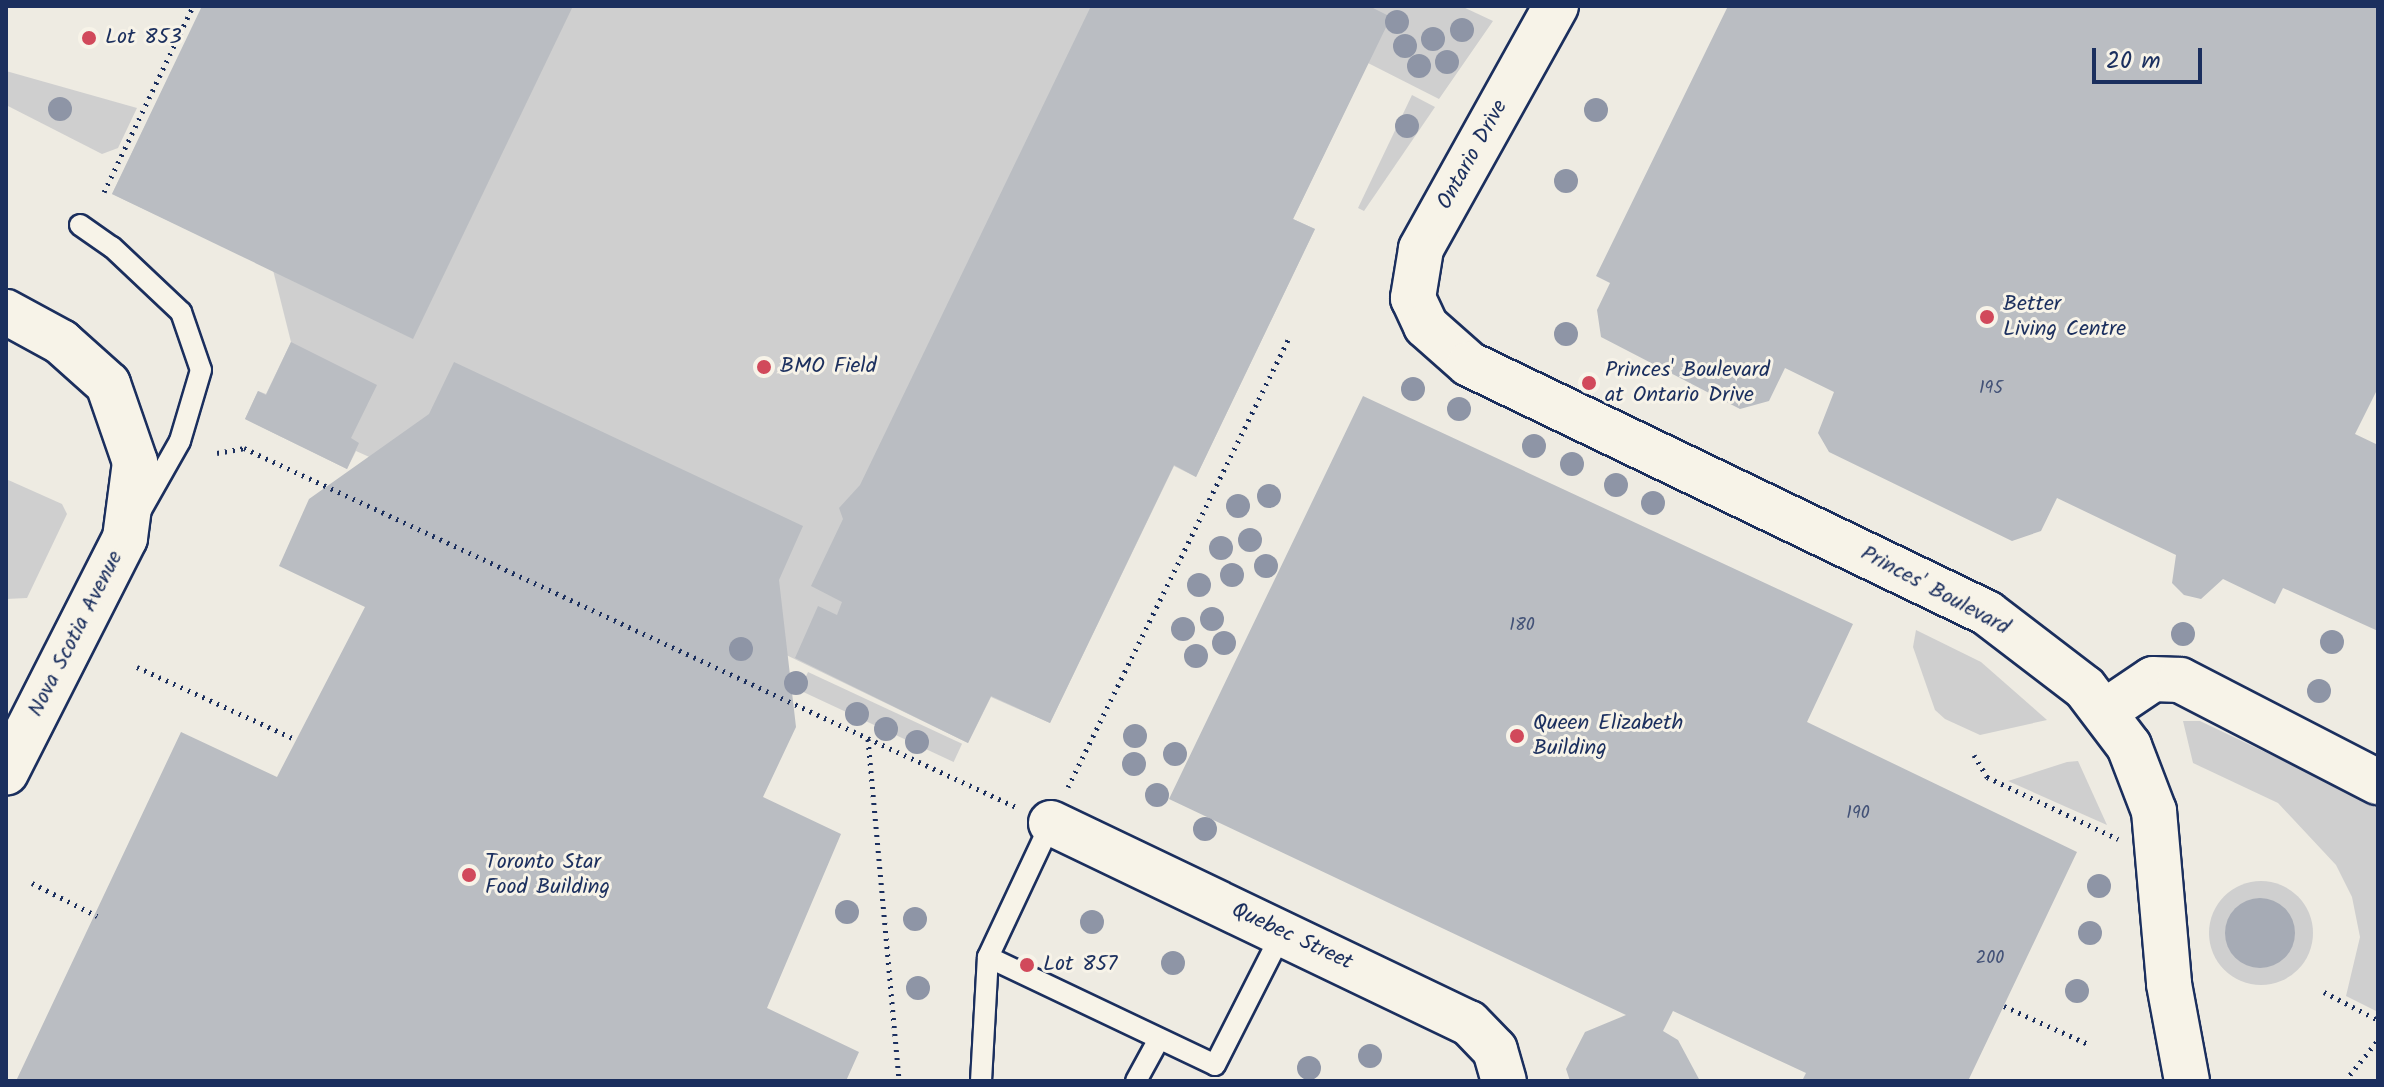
<!DOCTYPE html>
<style>
body{margin:0}
#map{position:relative;width:2384px;height:1087px;overflow:hidden;background:#eeebe2;font-family:Kalam,sans-serif}
div>[style]{position:absolute}
[style*='--x']{left:calc(var(--x)*1px);top:calc(var(--y)*1px);width:calc(var(--w)*1px);rotate:calc(var(--a)*1deg)}
.green>*{inset:0;background:#cfcfcf;transform-origin:0 0}
.round{border-radius:50%}
.water>*{inset:0;background:#a6abb5}
.building>*{inset:0;background:#babdc2}
.path>*{height:5px;margin-top:-2.5px;transform-origin:0;background:repeating-linear-gradient(90deg,#1b2f5e 0 2px,transparent 0 8px)}
.roads{filter:drop-shadow(2px 0 #1b2f5e) drop-shadow(-2px 0 #1b2f5e) drop-shadow(0 2px #1b2f5e) drop-shadow(0 -2px #1b2f5e)}
.service>*{height:20px;margin:-10px;padding:0 10px;transform-origin:10px;border-radius:10px;background:#f7f3e8}
.tertiary>*{height:44px;margin:-22px;padding:0 22px;transform-origin:22px;border-radius:22px;background:#f7f3e8}
.trees>*{width:24px;height:24px;margin:-12px;border-radius:50%;background:#8e95a6}
.dots>*{width:22px;height:22px;translate:-50% -50%;box-sizing:border-box;border:4px solid #f7f3e8;border-radius:50%}
span{translate:-50% -50%;white-space:nowrap;text-align:center;line-height:1.15;-webkit-text-stroke:6px #f7f3e8;paint-order:stroke}
.number-label{font-size:18px;color:#435277}
.number-label span{-webkit-text-stroke-width:0}
.poi-label{font-size:22px;color:#1b2f5e}
.left{translate:0 -50%;text-align:left}
.street-label{font-size:22px;color:#1b2f5e}
.frame{position:absolute;inset:0;border:8px solid #1b2f5e;pointer-events:none}
.scale{position:absolute;left:2092px;top:48px;width:110px;height:36px;box-sizing:border-box;border:4px solid #1b2f5e;border-top:0;padding-left:10px;font-size:24px;line-height:28px;white-space:nowrap;color:#1b2f5e;-webkit-text-stroke:6px #f7f3e8;paint-order:stroke}
</style>
<div id="map">
<div class="green">
<i style="clip-path:polygon(203px 6px,1461px 6px,1493px 21px,1439px 99px,1368px 63px,1293px 219px,1315px 229px,1196px 477px,1174px 466px,1050px 723px,991px 697px,968px 743px,472px 503px,356px 451px,347px 469px,245px 419px,258px 391px,266px 394px,291px 342px,273px 270px,112px 194px)"></i>
<i style="clip-path:polygon(6px 71px,137px 108px,118px 148px,102px 154px,6px 105px)"></i>
<i style="clip-path:polygon(1412px 95px,1435px 107px,1364px 211px,1358px 208px)"></i>
<i style="clip-path:polygon(6px 479px,62px 504px,67px 514px,27px 598px,6px 599px)"></i>
<i style="clip-path:polygon(1916px 630px,1981px 662px,2047px 720px,1980px 735px,1945px 719px,1935px 710px,1913px 647px)"></i>
<i style="left:808px;top:672px;width:170px;height:20px;rotate:25deg"></i>
<i style="clip-path:polygon(2183px 721px,2200px 721px,2378px 806px,2378px 1012px,2346px 996px,2360px 937px,2352px 897px,2336px 865px,2278px 803px,2193px 763px)"></i>
<i style="clip-path:polygon(2078px 761px,2107px 825px,2008px 781px,2067px 762px)"></i>
<i class="round" style="left:2209px;top:881px;width:104px;height:104px"></i>
</div>
<div class="water">
<i class="round" style="left:2225px;top:898px;width:70px;height:70px"></i>
</div>
<div class="building">
<i style="clip-path:polygon(202px 6px,573px 6px,413px 339px,112px 194px)"></i>
<i style="clip-path:polygon(1091px 6px,1369px 6px,1391px 17px,1293px 219px,1315px 229px,1196px 477px,1174px 465px,1050px 723px,991px 696px,968px 743px,795px 658px,818px 606px,837px 615px,842px 602px,811px 586px,843px 519px,839px 508px,860px 485px)"></i>
<i style="clip-path:polygon(1728px 6px,2378px 6px,2378px 388px,2355px 434px,2378px 445px,2378px 631px,2283px 588px,2275px 604px,2223px 579px,2201px 599px,2184px 595px,2172px 583px,2176px 555px,2057px 498px,2041px 531px,2012px 541px,1829px 452px,1818px 433px,1834px 392px,1785px 368px,1769px 401px,1740px 409px,1601px 337px,1597px 310px,1610px 283px,1596px 276px)"></i>
<i style="clip-path:polygon(291px 342px,377px 385px,351px 438px,359px 443px,347px 469px,245px 419px,258px 391px,266px 395px)"></i>
<i style="clip-path:polygon(454px 362px,803px 526px,779px 580px,796px 727px,763px 797px,841px 834px,767px 1008px,859px 1052px,846px 1081px,16px 1081px,181px 732px,277px 777px,365px 607px,279px 566px,309px 499px,429px 414px)"></i>
<i style="clip-path:polygon(1363px 396px,1853px 624px,1807px 722px,2077px 852px,1968px 1081px,1802px 1081px,1806px 1073px,1673px 1011px,1663px 1031px,1678px 1040px,1700px 1081px,1570px 1081px,1566px 1069px,1585px 1032px,1626px 1015px,1169px 799px)"></i>
</div>
<div class="path">
<i style="--x:104;--y:192;--w:206;--a:-64.4"></i>
<i style="--x:217;--y:453;--w:27;--a:-10"></i>
<i style="--x:244;--y:448;--w:851;--a:24.94"></i>
<i style="--x:137;--y:667;--w:174;--a:24.5"></i>
<i style="--x:868;--y:739;--w:343;--a:84.8"></i>
<i style="--x:1974;--y:755;--w:26;--a:59"></i>
<i style="--x:1987;--y:777;--w:145;--a:25.3"></i>
<i style="--x:1068;--y:787;--w:499;--a:-63.8"></i>
<i style="--x:32;--y:883;--w:73;--a:26.9"></i>
<i style="--x:2324;--y:992;--w:61;--a:27.4"></i>
<i style="--x:2004;--y:1006;--w:92;--a:24.3"></i>
<i style="--x:2345;--y:1081;--w:53;--a:-51.2"></i>
</div>
<div class="roads">
<div class="service">
<i style="--x:80;--y:225;--w:39;--a:35"></i>
<i style="--x:112;--y:247;--w:95;--a:43.3"></i>
<i style="--x:181;--y:312;--w:61;--a:71"></i>
<i style="--x:201;--y:370;--w:74;--a:106.5"></i>
<i style="--x:180;--y:441;--w:79;--a:119.5"></i>
<i style="--x:988;--y:957;--w:251;--a:25.4"></i>
<i style="--x:1215;--y:1065;--w:148;--a:-63.1"></i>
<i style="--x:981;--y:1081;--w:124;--a:-86.8"></i>
<i style="--x:988;--y:957;--w:148;--a:-64.8"></i>
<i style="--x:1136;--y:1081;--w:48;--a:-61.3"></i>
</div>
<div class="tertiary">
<i style="--x:1556;--y:6;--w:278;--a:119.1"></i>
<i style="--x:1421;--y:249;--w:50;--a:99.3"></i>
<i style="--x:1413;--y:298;--w:31;--a:65"></i>
<i style="--x:1426;--y:326;--w:57;--a:41.5"></i>
<i style="--x:1469;--y:364;--w:575;--a:25.67"></i>
<i style="--x:1987;--y:613;--w:123;--a:37.4"></i>
<i style="--x:2085;--y:688;--w:73;--a:52.8"></i>
<i style="--x:2129;--y:746;--w:70;--a:69"></i>
<i style="--x:2154;--y:811;--w:174;--a:85"></i>
<i style="--x:2169;--y:984;--w:99;--a:79.5"></i>
<i style="--x:6;--y:312;--w:63;--a:28.6"></i>
<i style="--x:61;--y:342;--w:63;--a:41.8"></i>
<i style="--x:108;--y:384;--w:83;--a:70.9"></i>
<i style="--x:135;--y:462;--w:77;--a:97.5"></i>
<i style="--x:125;--y:538;--w:263;--a:116.9"></i>
<i style="--x:2107;--y:710;--w:55;--a:-34"></i>
<i style="--x:2153;--y:679;--w:27;--a:2"></i>
<i style="--x:2180;--y:680;--w:223;--a:27.3"></i>
<i style="--x:1051;--y:823;--w:463;--a:25.6"></i>
<i style="--x:1469;--y:1023;--w:37;--a:46"></i>
<i style="--x:1495;--y:1050;--w:32;--a:74"></i>
</div>
</div>
<div class="trees">
<i style="left:1397px;top:22px"></i>
<i style="left:1462px;top:30px"></i>
<i style="left:1433px;top:39px"></i>
<i style="left:1405px;top:46px"></i>
<i style="left:1447px;top:62px"></i>
<i style="left:1419px;top:66px"></i>
<i style="left:60px;top:109px"></i>
<i style="left:1596px;top:110px"></i>
<i style="left:1407px;top:126px"></i>
<i style="left:1566px;top:181px"></i>
<i style="left:1566px;top:334px"></i>
<i style="left:1413px;top:389px"></i>
<i style="left:1459px;top:409px"></i>
<i style="left:1534px;top:446px"></i>
<i style="left:1572px;top:464px"></i>
<i style="left:1616px;top:485px"></i>
<i style="left:1269px;top:496px"></i>
<i style="left:1653px;top:503px"></i>
<i style="left:1238px;top:506px"></i>
<i style="left:1250px;top:540px"></i>
<i style="left:1221px;top:548px"></i>
<i style="left:1266px;top:566px"></i>
<i style="left:1232px;top:575px"></i>
<i style="left:1199px;top:585px"></i>
<i style="left:1212px;top:619px"></i>
<i style="left:1183px;top:629px"></i>
<i style="left:2183px;top:634px"></i>
<i style="left:2332px;top:642px"></i>
<i style="left:1224px;top:643px"></i>
<i style="left:741px;top:649px"></i>
<i style="left:1196px;top:656px"></i>
<i style="left:796px;top:683px"></i>
<i style="left:2319px;top:691px"></i>
<i style="left:857px;top:714px"></i>
<i style="left:886px;top:729px"></i>
<i style="left:1135px;top:736px"></i>
<i style="left:917px;top:742px"></i>
<i style="left:1175px;top:754px"></i>
<i style="left:1134px;top:764px"></i>
<i style="left:1157px;top:795px"></i>
<i style="left:1205px;top:829px"></i>
<i style="left:2099px;top:886px"></i>
<i style="left:847px;top:912px"></i>
<i style="left:915px;top:919px"></i>
<i style="left:1092px;top:922px"></i>
<i style="left:2090px;top:933px"></i>
<i style="left:1173px;top:963px"></i>
<i style="left:918px;top:988px"></i>
<i style="left:2077px;top:991px"></i>
<i style="left:1370px;top:1056px"></i>
<i style="left:1309px;top:1068px"></i>
</div>
<div class="dots">
<i style="left:89px;top:38px;background:#d1495b"></i>
<i style="left:1987px;top:317px;background:#d1495b"></i>
<i style="left:764px;top:367px;background:#d1495b"></i>
<i style="left:1589px;top:383px;background:#d1495b"></i>
<i style="left:1517px;top:736px;background:#d1495b"></i>
<i style="left:469px;top:875px;background:#d1495b"></i>
<i style="left:1027px;top:965px;background:#d1495b"></i>
</div>
<div class="number-label">
<span style="left:1991px;top:389px">195</span>
<span style="left:1522px;top:626px">180</span>
<span style="left:1858px;top:814px">190</span>
<span style="left:1990px;top:959px">200</span>
</div>
<div class="poi-label">
<span class="left" style="left:105px;top:38px">Lot 853</span>
<span class="left" style="left:2003px;top:317px">Better<br>Living Centre</span>
<span class="left" style="left:780px;top:367px">BMO Field</span>
<span class="left" style="left:1605px;top:383px">Princes' Boulevard<br>at Ontario Drive</span>
<span class="left" style="left:1533px;top:736px">Queen Elizabeth<br>Building</span>
<span class="left" style="left:485px;top:875px">Toronto Star<br>Food Building</span>
<span class="left" style="left:1043px;top:965px">Lot 857</span>
</div>
<div class="street-label">
<span style="left:1473px;top:155px;rotate:-61deg">Ontario Drive</span>
<span style="left:1935px;top:591px;rotate:28deg">Princes' Boulevard</span>
<span style="left:76px;top:634px;rotate:-63deg">Nova Scotia Avenue</span>
<span style="left:1292px;top:937px;rotate:25deg">Quebec Street</span>
</div>
<div class="frame"></div>
<div class="scale">20 m</div>
</div>
